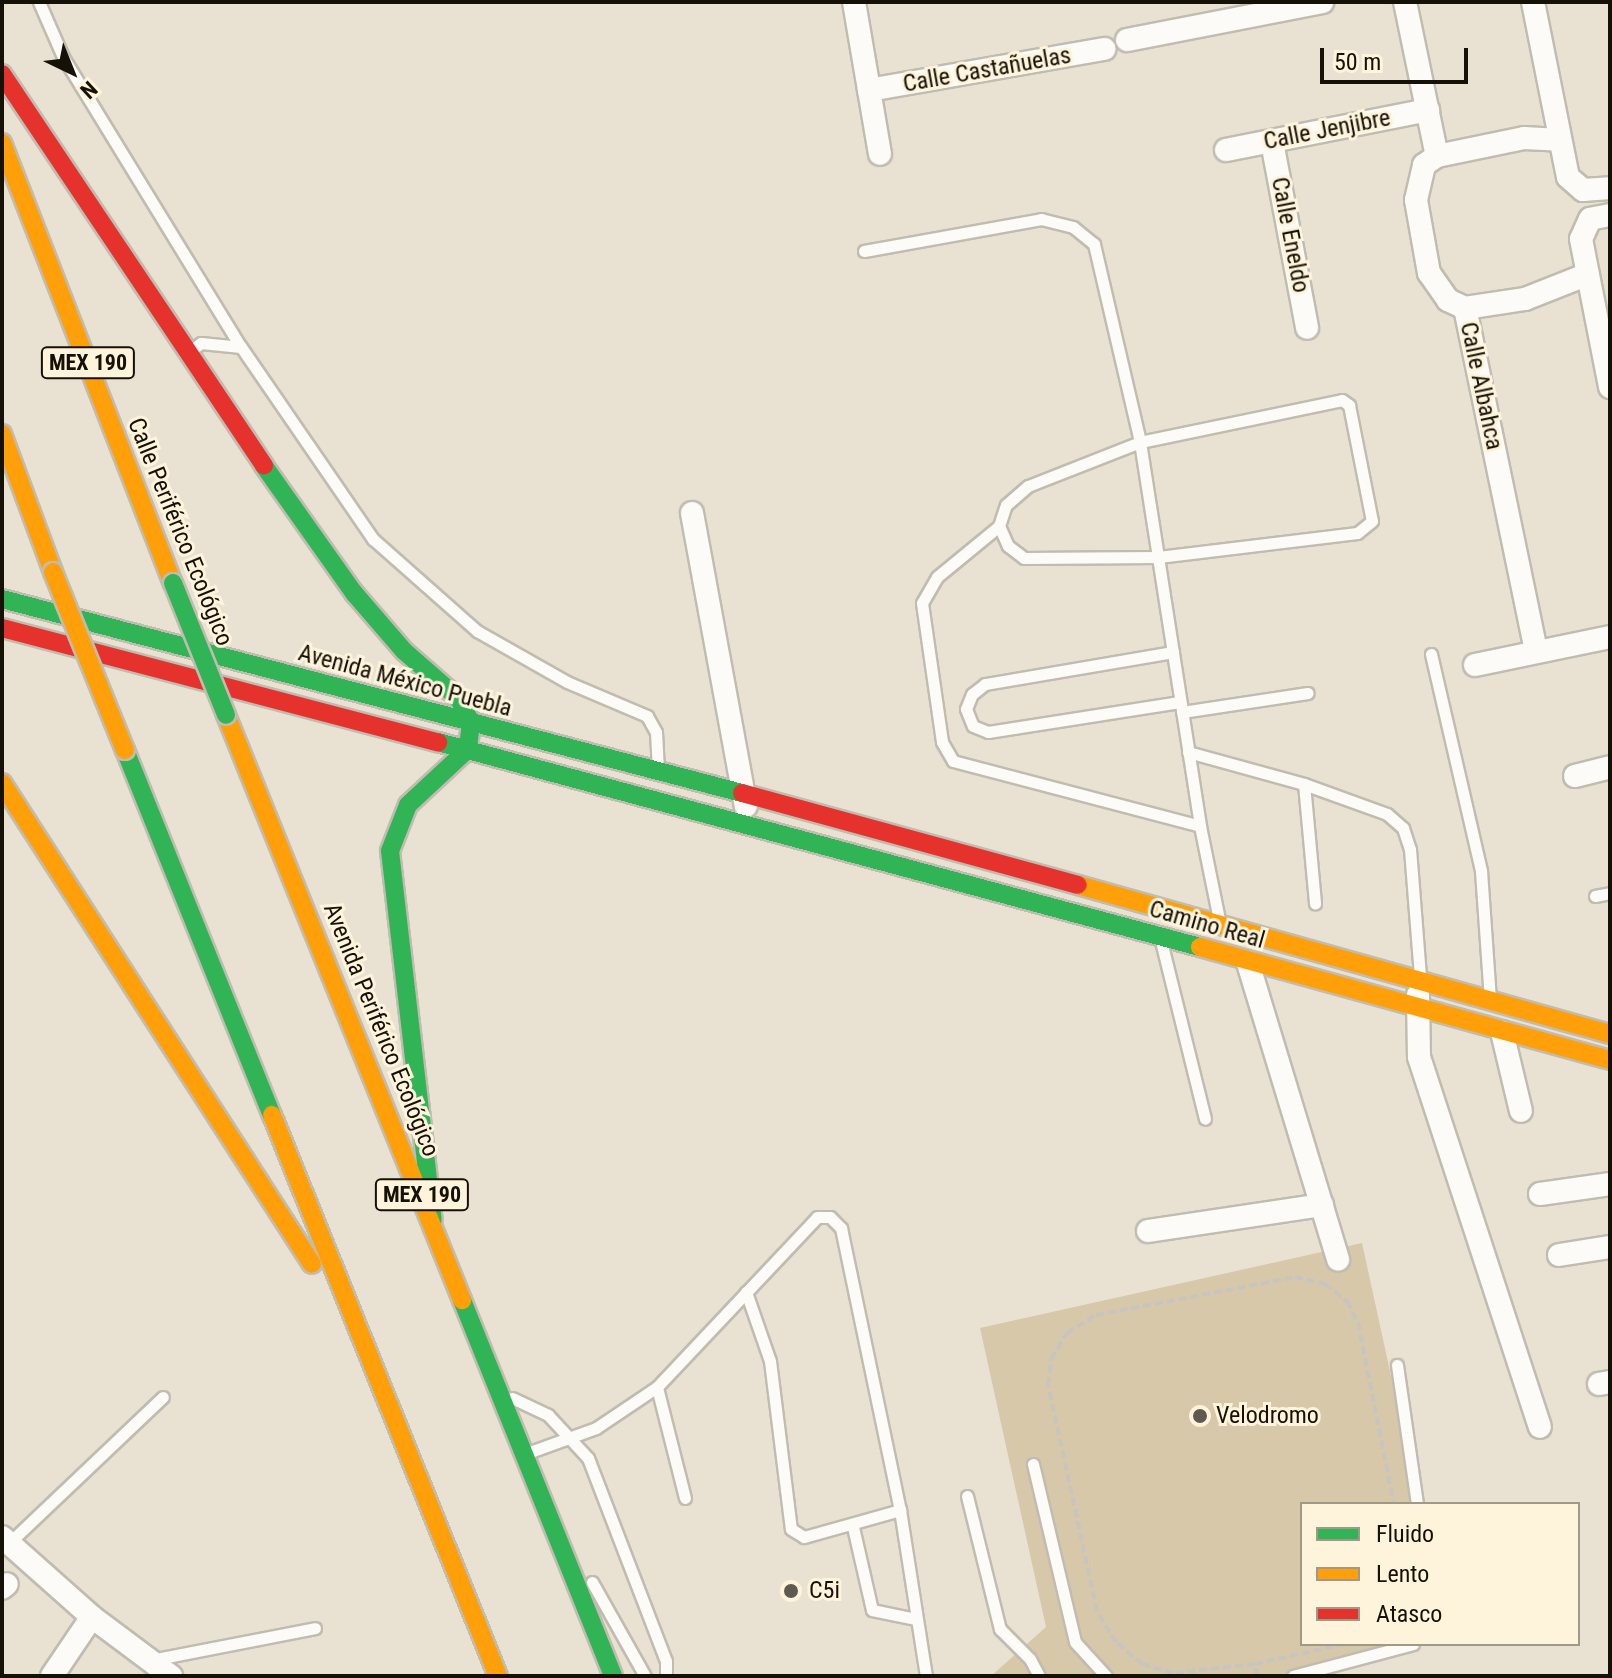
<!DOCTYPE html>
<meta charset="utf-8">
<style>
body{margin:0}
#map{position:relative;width:1612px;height:1678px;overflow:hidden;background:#e9e2d3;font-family:"Roboto Condensed",sans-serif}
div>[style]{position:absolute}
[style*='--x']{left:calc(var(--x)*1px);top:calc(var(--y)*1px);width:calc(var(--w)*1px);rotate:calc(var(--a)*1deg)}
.green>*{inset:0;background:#d6c8a9}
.path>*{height:4px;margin-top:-2px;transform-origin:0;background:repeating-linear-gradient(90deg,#c8c4bf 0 8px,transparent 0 12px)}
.roads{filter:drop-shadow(2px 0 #c1bcb0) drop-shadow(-2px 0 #c1bcb0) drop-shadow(0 2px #c1bcb0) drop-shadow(0 -2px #c1bcb0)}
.lane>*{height:11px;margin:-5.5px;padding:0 5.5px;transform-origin:5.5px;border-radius:5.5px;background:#fcfbf8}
.street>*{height:22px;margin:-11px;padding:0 11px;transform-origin:11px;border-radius:11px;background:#fcfbf8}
.fast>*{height:18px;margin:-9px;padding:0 9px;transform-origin:9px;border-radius:9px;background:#30b455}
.slow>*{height:18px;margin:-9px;padding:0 9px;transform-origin:9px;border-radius:9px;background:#ff9f0a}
.jam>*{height:18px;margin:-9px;padding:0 9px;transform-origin:9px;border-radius:9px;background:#e5322d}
.bridges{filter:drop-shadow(2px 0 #c1bcb0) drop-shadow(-2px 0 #c1bcb0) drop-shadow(0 2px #c1bcb0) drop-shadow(0 -2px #c1bcb0)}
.fast-bridge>*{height:18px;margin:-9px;padding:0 9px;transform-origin:9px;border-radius:9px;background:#30b455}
.slow-bridge>*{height:18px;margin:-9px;padding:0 9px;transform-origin:9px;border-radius:9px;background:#ff9f0a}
.dots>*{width:22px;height:22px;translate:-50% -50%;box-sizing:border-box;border:4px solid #fef4dc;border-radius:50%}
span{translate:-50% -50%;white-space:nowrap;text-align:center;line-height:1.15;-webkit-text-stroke:6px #fef4dc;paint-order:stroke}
.shield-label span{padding:2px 6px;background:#fef4dc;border:2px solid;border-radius:6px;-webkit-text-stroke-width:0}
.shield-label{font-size:22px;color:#161107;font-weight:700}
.street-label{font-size:24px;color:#161107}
.poi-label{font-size:24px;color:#161107}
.left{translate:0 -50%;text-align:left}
.frame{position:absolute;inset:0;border:4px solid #161107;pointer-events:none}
.legend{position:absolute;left:1300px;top:1502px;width:280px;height:144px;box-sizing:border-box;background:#fef4dc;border:2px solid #a19987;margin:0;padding:10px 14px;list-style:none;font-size:24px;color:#161107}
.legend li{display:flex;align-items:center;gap:16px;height:40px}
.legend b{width:40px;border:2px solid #a19987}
.north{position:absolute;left:32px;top:32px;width:80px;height:80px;-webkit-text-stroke:6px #fef4dc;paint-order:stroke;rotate:137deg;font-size:22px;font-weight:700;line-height:32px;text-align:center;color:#161107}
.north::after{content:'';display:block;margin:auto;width:28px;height:36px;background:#161107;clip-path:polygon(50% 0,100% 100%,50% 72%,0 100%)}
.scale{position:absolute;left:1320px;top:48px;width:148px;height:36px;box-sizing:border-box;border:4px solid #161107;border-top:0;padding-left:10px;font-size:24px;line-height:28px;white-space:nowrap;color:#161107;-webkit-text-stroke:6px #fef4dc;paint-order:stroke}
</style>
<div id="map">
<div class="green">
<i style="clip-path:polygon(1362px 1243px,1419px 1504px,1302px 1504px,1302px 1644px,1423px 1644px,1280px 1676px,991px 1676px,1046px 1627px,980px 1328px)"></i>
</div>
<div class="path">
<i style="--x:1255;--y:1664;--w:91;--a:-12.7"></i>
<i style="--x:1257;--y:1676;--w:12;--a:-99"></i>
<i style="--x:1255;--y:1664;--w:82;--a:173.7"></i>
<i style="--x:1173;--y:1673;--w:32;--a:-164"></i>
<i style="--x:1142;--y:1664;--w:34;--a:-140"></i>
<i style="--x:1116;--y:1642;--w:36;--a:-122"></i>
<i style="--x:1097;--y:1611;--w:231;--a:-102.2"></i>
<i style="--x:1048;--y:1385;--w:26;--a:-83"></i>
<i style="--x:1051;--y:1359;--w:31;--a:-58"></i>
<i style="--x:1067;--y:1333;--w:34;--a:-32"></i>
<i style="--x:1096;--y:1315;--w:203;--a:-10.8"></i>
<i style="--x:1295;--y:1277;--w:31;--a:13"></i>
<i style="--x:1325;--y:1284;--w:28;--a:38"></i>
<i style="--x:1347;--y:1301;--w:25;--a:63"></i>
<i style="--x:1358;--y:1323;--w:185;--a:78.8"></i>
</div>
<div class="roads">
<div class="lane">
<i style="--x:39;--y:2;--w:60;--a:66.4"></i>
<i style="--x:63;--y:57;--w:340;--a:58.5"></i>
<i style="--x:864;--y:251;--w:180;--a:-10.2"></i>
<i style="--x:1041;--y:219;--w:33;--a:14"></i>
<i style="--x:1073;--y:227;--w:27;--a:39"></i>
<i style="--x:1094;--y:244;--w:203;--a:76.9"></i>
<i style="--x:1140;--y:442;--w:389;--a:81.1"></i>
<i style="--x:1200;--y:826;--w:95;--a:78.5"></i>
<i style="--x:189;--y:352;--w:15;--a:-37"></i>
<i style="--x:201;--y:343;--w:40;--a:5.7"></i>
<i style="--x:241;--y:347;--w:233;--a:55.5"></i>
<i style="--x:373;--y:539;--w:139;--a:41.5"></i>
<i style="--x:477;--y:631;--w:103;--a:29.5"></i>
<i style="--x:567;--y:682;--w:87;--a:23"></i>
<i style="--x:647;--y:716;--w:18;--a:61"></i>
<i style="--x:656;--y:732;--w:34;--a:87"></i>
<i style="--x:1342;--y:400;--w:9;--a:36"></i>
<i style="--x:1349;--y:405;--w:118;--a:78.8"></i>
<i style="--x:1372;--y:521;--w:19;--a:141"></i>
<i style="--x:1357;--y:533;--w:200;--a:173.1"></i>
<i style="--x:1158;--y:557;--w:134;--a:179.6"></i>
<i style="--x:1024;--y:558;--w:20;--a:-143"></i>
<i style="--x:1008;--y:546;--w:22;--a:-114"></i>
<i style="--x:999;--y:526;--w:22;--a:-72"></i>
<i style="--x:1006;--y:505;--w:29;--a:-41"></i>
<i style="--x:1028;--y:486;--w:120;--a:-21.4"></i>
<i style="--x:1140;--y:442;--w:206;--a:-11.7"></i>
<i style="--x:999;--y:526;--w:80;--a:140.6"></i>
<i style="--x:937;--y:577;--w:30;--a:120"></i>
<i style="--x:922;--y:603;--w:140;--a:81.8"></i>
<i style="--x:942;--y:742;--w:22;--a:60"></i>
<i style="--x:953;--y:761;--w:255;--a:14.7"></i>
<i style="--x:1173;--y:652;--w:191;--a:170.3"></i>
<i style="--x:985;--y:684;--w:16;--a:142"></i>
<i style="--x:972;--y:694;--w:16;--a:112"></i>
<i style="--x:966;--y:709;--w:18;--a:68"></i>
<i style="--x:973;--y:726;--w:16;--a:22"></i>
<i style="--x:988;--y:732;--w:194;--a:-8.9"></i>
<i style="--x:1431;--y:654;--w:223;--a:77"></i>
<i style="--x:1481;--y:871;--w:128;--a:86"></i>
<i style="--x:1182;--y:712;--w:127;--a:-8.6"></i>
<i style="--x:1188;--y:752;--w:120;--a:15.4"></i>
<i style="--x:1304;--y:784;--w:120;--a:84.7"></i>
<i style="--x:1304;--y:784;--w:88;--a:19.9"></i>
<i style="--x:1387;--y:814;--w:21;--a:41"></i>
<i style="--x:1403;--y:828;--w:22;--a:72"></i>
<i style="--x:1410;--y:849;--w:127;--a:85.5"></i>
<i style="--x:1595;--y:896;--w:15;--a:-11"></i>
<i style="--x:1161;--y:941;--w:183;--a:76.1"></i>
<i style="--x:746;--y:1292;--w:73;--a:70.8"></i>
<i style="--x:770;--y:1361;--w:169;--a:82.9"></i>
<i style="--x:791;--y:1529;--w:15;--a:32"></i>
<i style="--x:804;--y:1537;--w:100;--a:-15.7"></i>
<i style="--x:1397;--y:1365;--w:140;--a:81.8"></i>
<i style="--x:512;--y:1398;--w:40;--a:25"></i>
<i style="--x:548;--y:1415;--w:59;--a:47.1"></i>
<i style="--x:588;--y:1458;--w:217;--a:69"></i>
<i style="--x:666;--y:1661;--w:15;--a:90"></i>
<i style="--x:530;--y:1452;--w:70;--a:-20"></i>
<i style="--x:596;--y:1428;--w:73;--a:-33.9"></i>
<i style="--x:1033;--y:1464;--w:183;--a:76.7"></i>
<i style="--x:1075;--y:1642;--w:46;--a:47.6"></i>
<i style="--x:967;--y:1496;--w:137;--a:76.1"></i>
<i style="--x:1000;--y:1629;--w:42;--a:45"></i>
<i style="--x:1030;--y:1659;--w:19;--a:62"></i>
<i style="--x:685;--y:1498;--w:114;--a:-104.2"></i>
<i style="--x:657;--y:1387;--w:233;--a:-46.7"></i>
<i style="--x:817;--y:1217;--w:13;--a:0"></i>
<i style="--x:830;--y:1217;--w:16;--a:45"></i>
<i style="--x:841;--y:1228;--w:288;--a:78.2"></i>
<i style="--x:900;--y:1510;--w:168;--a:81.1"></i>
<i style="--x:853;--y:1527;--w:85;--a:77.1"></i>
<i style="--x:872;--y:1610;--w:45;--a:11.6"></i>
<i style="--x:9;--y:1543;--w:212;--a:-43.5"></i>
<i style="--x:592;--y:1582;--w:108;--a:60.6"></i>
<i style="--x:151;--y:1660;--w:167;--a:-11"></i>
<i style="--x:1293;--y:1676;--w:124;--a:-14.9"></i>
</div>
<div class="street">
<i style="--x:854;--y:2;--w:154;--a:80.3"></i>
<i style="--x:1405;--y:2;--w:157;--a:78.3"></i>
<i style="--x:1533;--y:2;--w:178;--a:78.7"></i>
<i style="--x:1568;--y:177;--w:20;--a:41"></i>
<i style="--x:1583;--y:190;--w:27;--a:-4"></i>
<i style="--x:1127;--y:40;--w:199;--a:-11"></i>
<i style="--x:869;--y:90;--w:239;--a:-9.9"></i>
<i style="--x:1272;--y:142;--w:189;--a:79.3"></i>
<i style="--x:1226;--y:150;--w:206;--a:-11.2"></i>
<i style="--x:1610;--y:215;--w:20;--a:169"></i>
<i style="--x:1590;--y:219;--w:22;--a:114"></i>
<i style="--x:1581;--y:239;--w:151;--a:78.9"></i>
<i style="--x:1465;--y:308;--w:351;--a:78.3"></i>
<i style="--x:1465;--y:308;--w:19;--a:-155"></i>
<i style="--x:1448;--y:300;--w:33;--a:-125"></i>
<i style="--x:1429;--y:273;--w:74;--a:-100.1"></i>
<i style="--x:1416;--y:200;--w:36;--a:-77"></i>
<i style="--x:1424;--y:165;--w:16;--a:-35"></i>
<i style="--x:1437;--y:156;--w:89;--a:-11.7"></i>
<i style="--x:1524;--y:138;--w:36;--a:3"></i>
<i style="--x:1465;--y:308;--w:61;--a:-8.5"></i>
<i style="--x:1525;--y:299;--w:66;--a:-21.5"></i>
<i style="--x:692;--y:513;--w:298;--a:79.6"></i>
<i style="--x:1475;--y:665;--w:138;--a:-11.7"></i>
<i style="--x:1575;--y:776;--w:36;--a:-14"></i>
<i style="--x:1248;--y:963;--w:310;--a:73.1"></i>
<i style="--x:1418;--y:995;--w:62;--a:89.1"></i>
<i style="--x:1419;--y:1057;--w:389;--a:71.9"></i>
<i style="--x:1502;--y:1032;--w:81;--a:76.5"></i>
<i style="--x:1540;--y:1194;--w:71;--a:-8.1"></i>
<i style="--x:1148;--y:1231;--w:176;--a:-8.5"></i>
<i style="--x:1559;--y:1255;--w:52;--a:-8.9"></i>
<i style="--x:1599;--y:1384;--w:11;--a:-10"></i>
<i style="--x:2;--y:1537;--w:120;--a:41.6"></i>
<i style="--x:92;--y:1617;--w:99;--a:36.8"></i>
<i style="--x:2;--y:1588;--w:6;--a:-39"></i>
<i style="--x:52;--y:1676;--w:71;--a:-55.9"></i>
</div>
<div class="fast">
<i style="--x:264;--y:466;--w:156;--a:54.7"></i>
<i style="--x:354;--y:593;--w:77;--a:49.2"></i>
<i style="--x:404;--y:651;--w:73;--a:41.1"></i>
<i style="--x:459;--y:699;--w:27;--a:63"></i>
<i style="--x:471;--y:723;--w:26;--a:97"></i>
<i style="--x:468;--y:749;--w:82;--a:137"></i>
<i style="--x:408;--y:805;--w:49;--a:111.4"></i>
<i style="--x:390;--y:851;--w:371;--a:83.4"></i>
<i style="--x:2;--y:599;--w:765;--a:14.69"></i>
<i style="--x:438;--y:742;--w:789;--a:15.06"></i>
<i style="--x:125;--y:750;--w:393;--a:68.1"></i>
<i style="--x:462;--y:1300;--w:405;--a:68.1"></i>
</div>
<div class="slow">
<i style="--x:2;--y:143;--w:472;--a:68.8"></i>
<i style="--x:2;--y:434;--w:147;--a:69.7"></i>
<i style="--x:226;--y:715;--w:631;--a:68.03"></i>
<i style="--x:2;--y:783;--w:572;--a:57.2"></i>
<i style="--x:1078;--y:885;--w:552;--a:15.65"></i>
<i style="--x:1200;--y:947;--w:425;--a:15.4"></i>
<i style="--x:272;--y:1115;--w:605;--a:68.06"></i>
</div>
<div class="jam">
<i style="--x:2;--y:74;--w:471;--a:56.2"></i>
<i style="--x:2;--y:628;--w:451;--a:14.7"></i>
<i style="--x:742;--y:793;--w:348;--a:15.3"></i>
</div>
</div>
<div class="bridges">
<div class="fast-bridge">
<i style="--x:173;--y:583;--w:142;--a:68.1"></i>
</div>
<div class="slow-bridge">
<i style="--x:53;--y:572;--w:192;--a:68"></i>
</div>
</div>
<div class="dots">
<i style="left:1200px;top:1416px;background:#605a4e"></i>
<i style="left:791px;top:1591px;background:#605a4e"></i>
</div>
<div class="shield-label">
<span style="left:88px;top:363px">MEX 190</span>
<span style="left:422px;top:1195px">MEX 190</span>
</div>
<div class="street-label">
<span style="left:987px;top:70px;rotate:-10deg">Calle Castañuelas</span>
<span style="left:1327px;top:130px;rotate:-11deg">Calle Jenjibre</span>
<span style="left:1290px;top:235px;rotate:79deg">Calle Eneldo</span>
<span style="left:1481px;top:386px;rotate:78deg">Calle Albahca</span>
<span style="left:180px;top:532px;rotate:68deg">Calle Periférico Ecológico</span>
<span style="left:405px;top:681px;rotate:15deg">Avenida México Puebla</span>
<span style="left:1207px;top:925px;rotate:16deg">Camino Real</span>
<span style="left:381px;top:1030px;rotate:68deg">Avenida Periférico Ecológico</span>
</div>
<div class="poi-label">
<span class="left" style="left:1216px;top:1416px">Velodromo</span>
<span class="left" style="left:809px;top:1591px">C5i</span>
</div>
<div class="frame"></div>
<ul class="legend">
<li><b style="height:10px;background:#30b455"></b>Fluido</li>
<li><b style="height:10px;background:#ff9f0a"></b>Lento</li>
<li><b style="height:10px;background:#e5322d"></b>Atasco</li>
</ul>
<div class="north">N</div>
<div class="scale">50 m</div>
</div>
